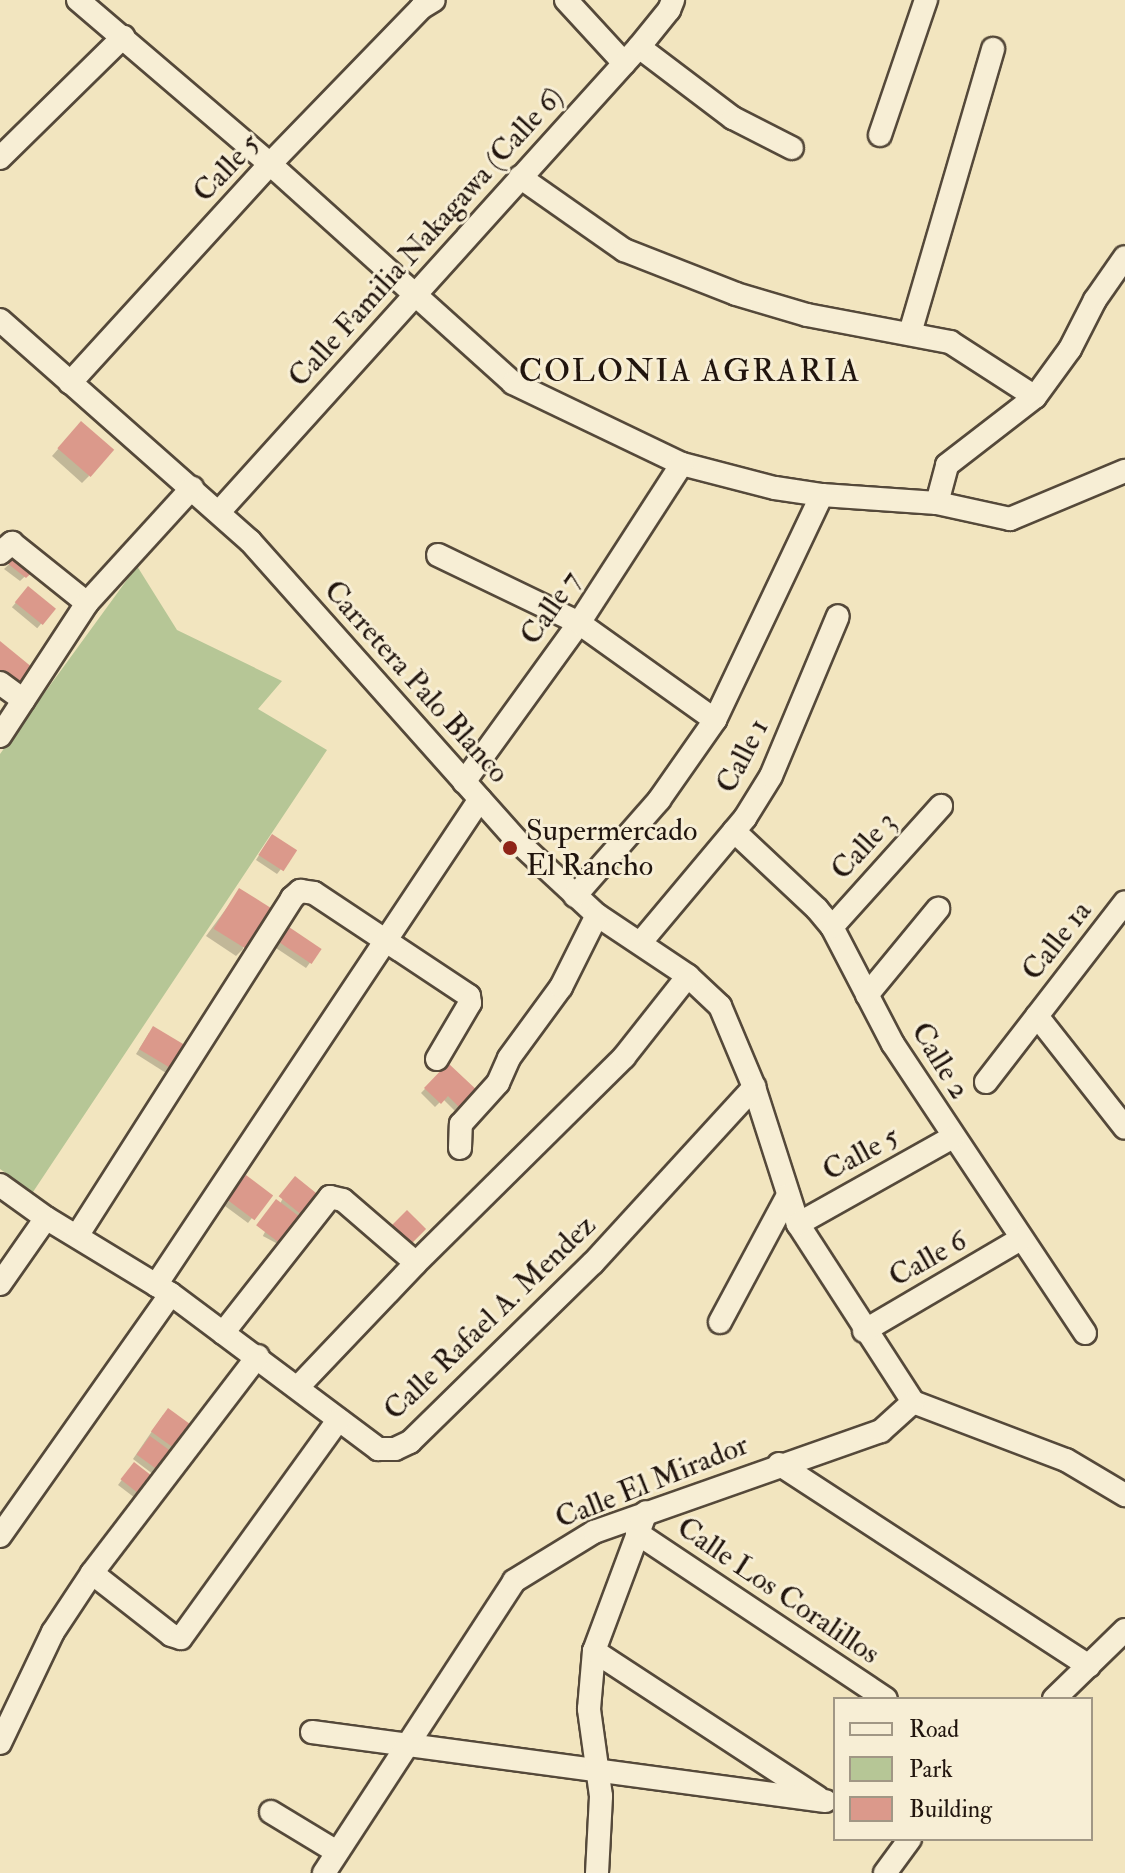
<!DOCTYPE html>
<style>
body{margin:0}
#map{position:relative;width:1125px;height:1873px;overflow:hidden;background:#f2e5bf;font-family:"IM FELL Double Pica",serif}
div>[style]{position:absolute}
[style*='--x']{left:calc(var(--x)*1px);top:calc(var(--y)*1px);width:calc(var(--w)*1px);rotate:calc(var(--a)*1deg)}
.green>*{inset:0;background:#b6c696}
.shadow>*{inset:0;background:#0003;transform-origin:0 0}
.building>*{inset:0;background:#db998b;transform-origin:0 0}
.roads{filter:drop-shadow(2px 0 #55493a) drop-shadow(-2px 0 #55493a) drop-shadow(0 2px #55493a) drop-shadow(0 -2px #55493a)}
.minor>*{height:22px;margin:-11px;padding:0 11px;transform-origin:11px;border-radius:11px;background:#f7eed5}
.dots>*{width:22px;height:22px;translate:-50% -50%;box-sizing:border-box;border:4px solid #f7eed5;border-radius:50%}
span{translate:-50% -50%;white-space:nowrap;text-align:center;line-height:1.15;-webkit-text-stroke:6px #f7eed5;paint-order:stroke}
.street-label{font-size:30px;color:#21150e}
.poi-label{font-size:30px;color:#21150e}
.left{translate:0 -50%;text-align:left}
.neighbourhood-label{font-size:32px;color:#21150e;letter-spacing:2px}
.legend{position:absolute;left:833px;top:1697px;width:260px;height:144px;box-sizing:border-box;background:#f7eed5;border:2px solid #a19785;margin:0;padding:10px 14px;list-style:none;font-size:24px;color:#21150e}
.legend li{display:flex;align-items:center;gap:16px;height:40px}
.legend b{width:40px;border:2px solid #a19785}
</style>
<div id="map">
<div class="green">
<i style="clip-path:polygon(137px 566px,177px 630px,282px 681px,258px 709px,327px 750px,33px 1192px,0 1169px,0 754px)"></i>
</div>
<div class="shadow">
<i style="clip-path:polygon(74px 431px,89px 476px,82px 483px,52px 456px)"></i>
<i style="clip-path:polygon(19px 555px,35px 567px,20px 581px,4px 569px)"></i>
<i style="left:28px;top:588px;width:33px;height:25px;rotate:40deg"></i>
<i style="clip-path:polygon(268px 841px,281px 869px,277px 874px,256px 860px)"></i>
<i style="clip-path:polygon(240px 890px,243px 949px,236px 956px,206px 936px)"></i>
<i style="clip-path:polygon(282px 932px,320px 949px,306px 968px,273px 946px)"></i>
<i style="clip-path:polygon(149px 1033px,171px 1068px,166px 1073px,136px 1054px)"></i>
<i style="clip-path:polygon(448px 1065px,477px 1094px,458px 1114px,443px 1099px,435px 1107px,421px 1093px)"></i>
<i style="clip-path:polygon(242px 1182px,270px 1195px,248px 1223px,225px 1206px)"></i>
<i style="left:291px;top:1183px;width:32px;height:60px;rotate:28deg"></i>
<i style="clip-path:polygon(163px 1415px,194px 1429px,158px 1478px,133px 1459px)"></i>
<i style="clip-path:polygon(130px 1469px,144px 1497px,139px 1501px,118px 1485px)"></i>
</div>
<div class="building">
<i style="left:81px;top:421px;width:44px;height:36px;rotate:41deg"></i>
<i style="clip-path:polygon(19px 552px,38px 567px,26px 578px,7px 563px)"></i>
<i style="left:28px;top:586px;width:36px;height:21px;rotate:39deg"></i>
<i style="clip-path:polygon(0 641px,33px 668px,18px 685px,0 670px)"></i>
<i style="left:272px;top:834px;width:30px;height:25px;rotate:33deg"></i>
<i style="left:239px;top:888px;width:39px;height:48px;rotate:32deg"></i>
<i style="left:286px;top:925px;width:43px;height:18px;rotate:34deg"></i>
<i style="left:153px;top:1026px;width:39px;height:27px;rotate:31deg"></i>
<i style="clip-path:polygon(448px 1063px,480px 1093px,463px 1111px,448px 1096px,441px 1104px,424px 1088px)"></i>
<i style="left:246px;top:1175px;width:34px;height:31px;rotate:37deg"></i>
<i style="left:295px;top:1176px;width:35px;height:26px;rotate:39deg"></i>
<i style="left:276px;top:1199px;width:35px;height:33px;rotate:37deg"></i>
<i style="left:407px;top:1210px;width:27px;height:25px;rotate:45deg"></i>
<i style="left:168px;top:1408px;width:36px;height:29px;rotate:36deg"></i>
<i style="left:150px;top:1436px;width:34px;height:23px;rotate:36deg"></i>
<i style="left:134px;top:1462px;width:31px;height:22px;rotate:38deg"></i>
</div>
<div class="roads">
<div class="minor">
<i style="--x:78;--y:0;--w:253;--a:40.5"></i>
<i style="--x:270;--y:164;--w:327;--a:42"></i>
<i style="--x:513;--y:383;--w:187;--a:25.6"></i>
<i style="--x:682;--y:464;--w:96;--a:14.5"></i>
<i style="--x:775;--y:488;--w:48;--a:8.5"></i>
<i style="--x:822;--y:495;--w:115;--a:4"></i>
<i style="--x:937;--y:503;--w:75;--a:12.4"></i>
<i style="--x:1010;--y:519;--w:125;--a:-22.7"></i>
<i style="--x:566;--y:0;--w:86;--a:47.4"></i>
<i style="--x:639;--y:47;--w:118;--a:37.1"></i>
<i style="--x:733;--y:118;--w:66;--a:27"></i>
<i style="--x:880;--y:135;--w:143;--a:-71.2"></i>
<i style="--x:0;--y:158;--w:173;--a:-44.5"></i>
<i style="--x:520;--y:177;--w:127;--a:35.1"></i>
<i style="--x:624;--y:250;--w:120;--a:21.4"></i>
<i style="--x:736;--y:294;--w:74;--a:16.5"></i>
<i style="--x:807;--y:315;--w:146;--a:10.7"></i>
<i style="--x:950;--y:342;--w:101;--a:32.9"></i>
<i style="--x:0;--y:320;--w:334;--a:41.5"></i>
<i style="--x:250;--y:541;--w:400;--a:48.3"></i>
<i style="--x:516;--y:840;--w:110;--a:42.8"></i>
<i style="--x:597;--y:915;--w:110;--a:33.8"></i>
<i style="--x:688;--y:976;--w:44;--a:43.2"></i>
<i style="--x:720;--y:1006;--w:88;--a:67.2"></i>
<i style="--x:754;--y:1087;--w:144;--a:72.2"></i>
<i style="--x:798;--y:1224;--w:212;--a:57.1"></i>
<i style="--x:913;--y:1402;--w:164;--a:20.8"></i>
<i style="--x:1066;--y:1460;--w:69;--a:30.7"></i>
<i style="--x:910;--y:333;--w:296;--a:-73.7"></i>
<i style="--x:70;--y:383;--w:297;--a:-47.6"></i>
<i style="--x:270;--y:164;--w:217;--a:-45.9"></i>
<i style="--x:421;--y:8;--w:15;--a:-32"></i>
<i style="--x:937;--y:503;--w:39;--a:-75"></i>
<i style="--x:947;--y:465;--w:111;--a:-37.7"></i>
<i style="--x:1035;--y:397;--w:59;--a:-53.9"></i>
<i style="--x:1070;--y:349;--w:55;--a:-63"></i>
<i style="--x:1095;--y:300;--w:52;--a:-55.1"></i>
<i style="--x:219;--y:512;--w:627;--a:-47.91"></i>
<i style="--x:639;--y:47;--w:48;--a:-51"></i>
<i style="--x:669;--y:10;--w:11;--a:-68"></i>
<i style="--x:0;--y:553;--w:16;--a:-40"></i>
<i style="--x:12;--y:543;--w:96;--a:38.7"></i>
<i style="--x:438;--y:555;--w:157;--a:25.7"></i>
<i style="--x:579;--y:623;--w:167;--a:35.5"></i>
<i style="--x:0;--y:683;--w:29;--a:36"></i>
<i style="--x:0;--y:736;--w:159;--a:-56.8"></i>
<i style="--x:87;--y:603;--w:156;--a:-47.6"></i>
<i style="--x:464;--y:782;--w:196;--a:-54.1"></i>
<i style="--x:579;--y:623;--w:189;--a:-57.1"></i>
<i style="--x:734;--y:831;--w:114;--a:43.2"></i>
<i style="--x:817;--y:909;--w:23;--a:50"></i>
<i style="--x:832;--y:927;--w:132;--a:62.5"></i>
<i style="--x:893;--y:1044;--w:347;--a:56.4"></i>
<i style="--x:575;--y:896;--w:128;--a:-48.8"></i>
<i style="--x:659;--y:800;--w:98;--a:-55"></i>
<i style="--x:715;--y:720;--w:249;--a:-64.6"></i>
<i style="--x:832;--y:927;--w:163;--a:-48"></i>
<i style="--x:641;--y:942;--w:162;--a:-50"></i>
<i style="--x:745;--y:818;--w:49;--a:-58.2"></i>
<i style="--x:771;--y:776;--w:173;--a:-67.3"></i>
<i style="--x:867;--y:995;--w:112;--a:-50.5"></i>
<i style="--x:1037;--y:1016;--w:142;--a:51.8"></i>
<i style="--x:986;--y:1082;--w:227;--a:-52.3"></i>
<i style="--x:460;--y:1148;--w:24;--a:-88"></i>
<i style="--x:461;--y:1124;--w:55;--a:-47.9"></i>
<i style="--x:498;--y:1083;--w:27;--a:-66"></i>
<i style="--x:509;--y:1058;--w:88;--a:-53.8"></i>
<i style="--x:561;--y:987;--w:80;--a:-63.4"></i>
<i style="--x:0;--y:1185;--w:57;--a:35.7"></i>
<i style="--x:46;--y:1218;--w:146;--a:31.3"></i>
<i style="--x:171;--y:1294;--w:259;--a:36.8"></i>
<i style="--x:378;--y:1449;--w:17;--a:0"></i>
<i style="--x:395;--y:1449;--w:17;--a:-25"></i>
<i style="--x:410;--y:1442;--w:256;--a:-44.4"></i>
<i style="--x:593;--y:1263;--w:239;--a:-47.5"></i>
<i style="--x:798;--y:1224;--w:178;--a:-29.3"></i>
<i style="--x:77;--y:1236;--w:401;--a:-57.5"></i>
<i style="--x:292;--y:898;--w:11;--a:-41"></i>
<i style="--x:300;--y:891;--w:14;--a:8"></i>
<i style="--x:314;--y:893;--w:186;--a:33.6"></i>
<i style="--x:469;--y:996;--w:7;--a:82"></i>
<i style="--x:470;--y:1003;--w:65;--a:120.5"></i>
<i style="--x:0;--y:1284;--w:80;--a:-55.1"></i>
<i style="--x:156;--y:1285;--w:584;--a:-56.31"></i>
<i style="--x:720;--y:1322;--w:144;--a:-61.8"></i>
<i style="--x:864;--y:1331;--w:182;--a:-30.4"></i>
<i style="--x:223;--y:1333;--w:173;--a:-51.8"></i>
<i style="--x:330;--y:1197;--w:13;--a:13"></i>
<i style="--x:343;--y:1200;--w:96;--a:40.8"></i>
<i style="--x:298;--y:1387;--w:171;--a:-46.4"></i>
<i style="--x:416;--y:1263;--w:293;--a:-44.7"></i>
<i style="--x:624;--y:1057;--w:103;--a:-51.7"></i>
<i style="--x:779;--y:1464;--w:370;--a:33.1"></i>
<i style="--x:637;--y:1533;--w:299;--a:33.7"></i>
<i style="--x:0;--y:1536;--w:296;--a:-54.8"></i>
<i style="--x:92;--y:1573;--w:100;--a:38.1"></i>
<i style="--x:171;--y:1635;--w:10;--a:17"></i>
<i style="--x:181;--y:1638;--w:269;--a:-54.2"></i>
<i style="--x:594;--y:1651;--w:267;--a:33.2"></i>
<i style="--x:1054;--y:1699;--w:99;--a:-44.2"></i>
<i style="--x:312;--y:1732;--w:518;--a:7.66"></i>
<i style="--x:0;--y:1743;--w:123;--a:-64.5"></i>
<i style="--x:53;--y:1632;--w:71;--a:-56.5"></i>
<i style="--x:92;--y:1573;--w:273;--a:-52.6"></i>
<i style="--x:271;--y:1812;--w:77;--a:31.2"></i>
<i style="--x:324;--y:1873;--w:348;--a:-56.9"></i>
<i style="--x:514;--y:1581;--w:94;--a:-31.5"></i>
<i style="--x:594;--y:1532;--w:304;--a:-19.4"></i>
<i style="--x:881;--y:1431;--w:43;--a:-42.2"></i>
<i style="--x:597;--y:1873;--w:77;--a:-87"></i>
<i style="--x:601;--y:1796;--w:88;--a:-97.9"></i>
<i style="--x:589;--y:1709;--w:58;--a:-85.1"></i>
<i style="--x:594;--y:1651;--w:148;--a:-69.5"></i>
<i style="--x:885;--y:1873;--w:42;--a:-53.7"></i>
</div>
</div>
<div class="dots">
<i style="left:510px;top:848px;background:#8f2418"></i>
</div>
<div class="street-label">
<span style="left:227px;top:168px;rotate:-47deg">Calle 5</span>
<span style="left:426px;top:237px;rotate:-48deg">Calle Familia Nakagawa (Calle 6)</span>
<span style="left:551px;top:608px;rotate:-56deg">Calle 7</span>
<span style="left:416px;top:682px;rotate:48deg">Carretera Palo Blanco</span>
<span style="left:743px;top:756px;rotate:-63deg">Calle 1</span>
<span style="left:864px;top:846px;rotate:-48deg">Calle 3</span>
<span style="left:1057px;top:941px;rotate:-52deg">Calle 1a</span>
<span style="left:940px;top:1061px;rotate:58deg">Calle 2</span>
<span style="left:861px;top:1154px;rotate:-29deg">Calle 5</span>
<span style="left:928px;top:1259px;rotate:-30deg">Calle 6</span>
<span style="left:490px;top:1318px;rotate:-44deg">Calle Rafael A. Mendez</span>
<span style="left:652px;top:1482px;rotate:-22deg">Calle El Mirador</span>
<span style="left:778px;top:1591px;rotate:34deg">Calle Los Coralillos</span>
</div>
<div class="poi-label">
<span class="left" style="left:526px;top:848px">Supermercado<br>El Rancho</span>
</div>
<div class="neighbourhood-label">
<span style="left:690px;top:371px">COLONIA AGRARIA</span>
</div>
<ul class="legend">
<li><b style="height:10px;background:#f7eed5"></b>Road</li>
<li><b style="height:22px;background:#b6c696"></b>Park</li>
<li><b style="height:22px;background:#db998b"></b>Building</li>
</ul>
</div>
